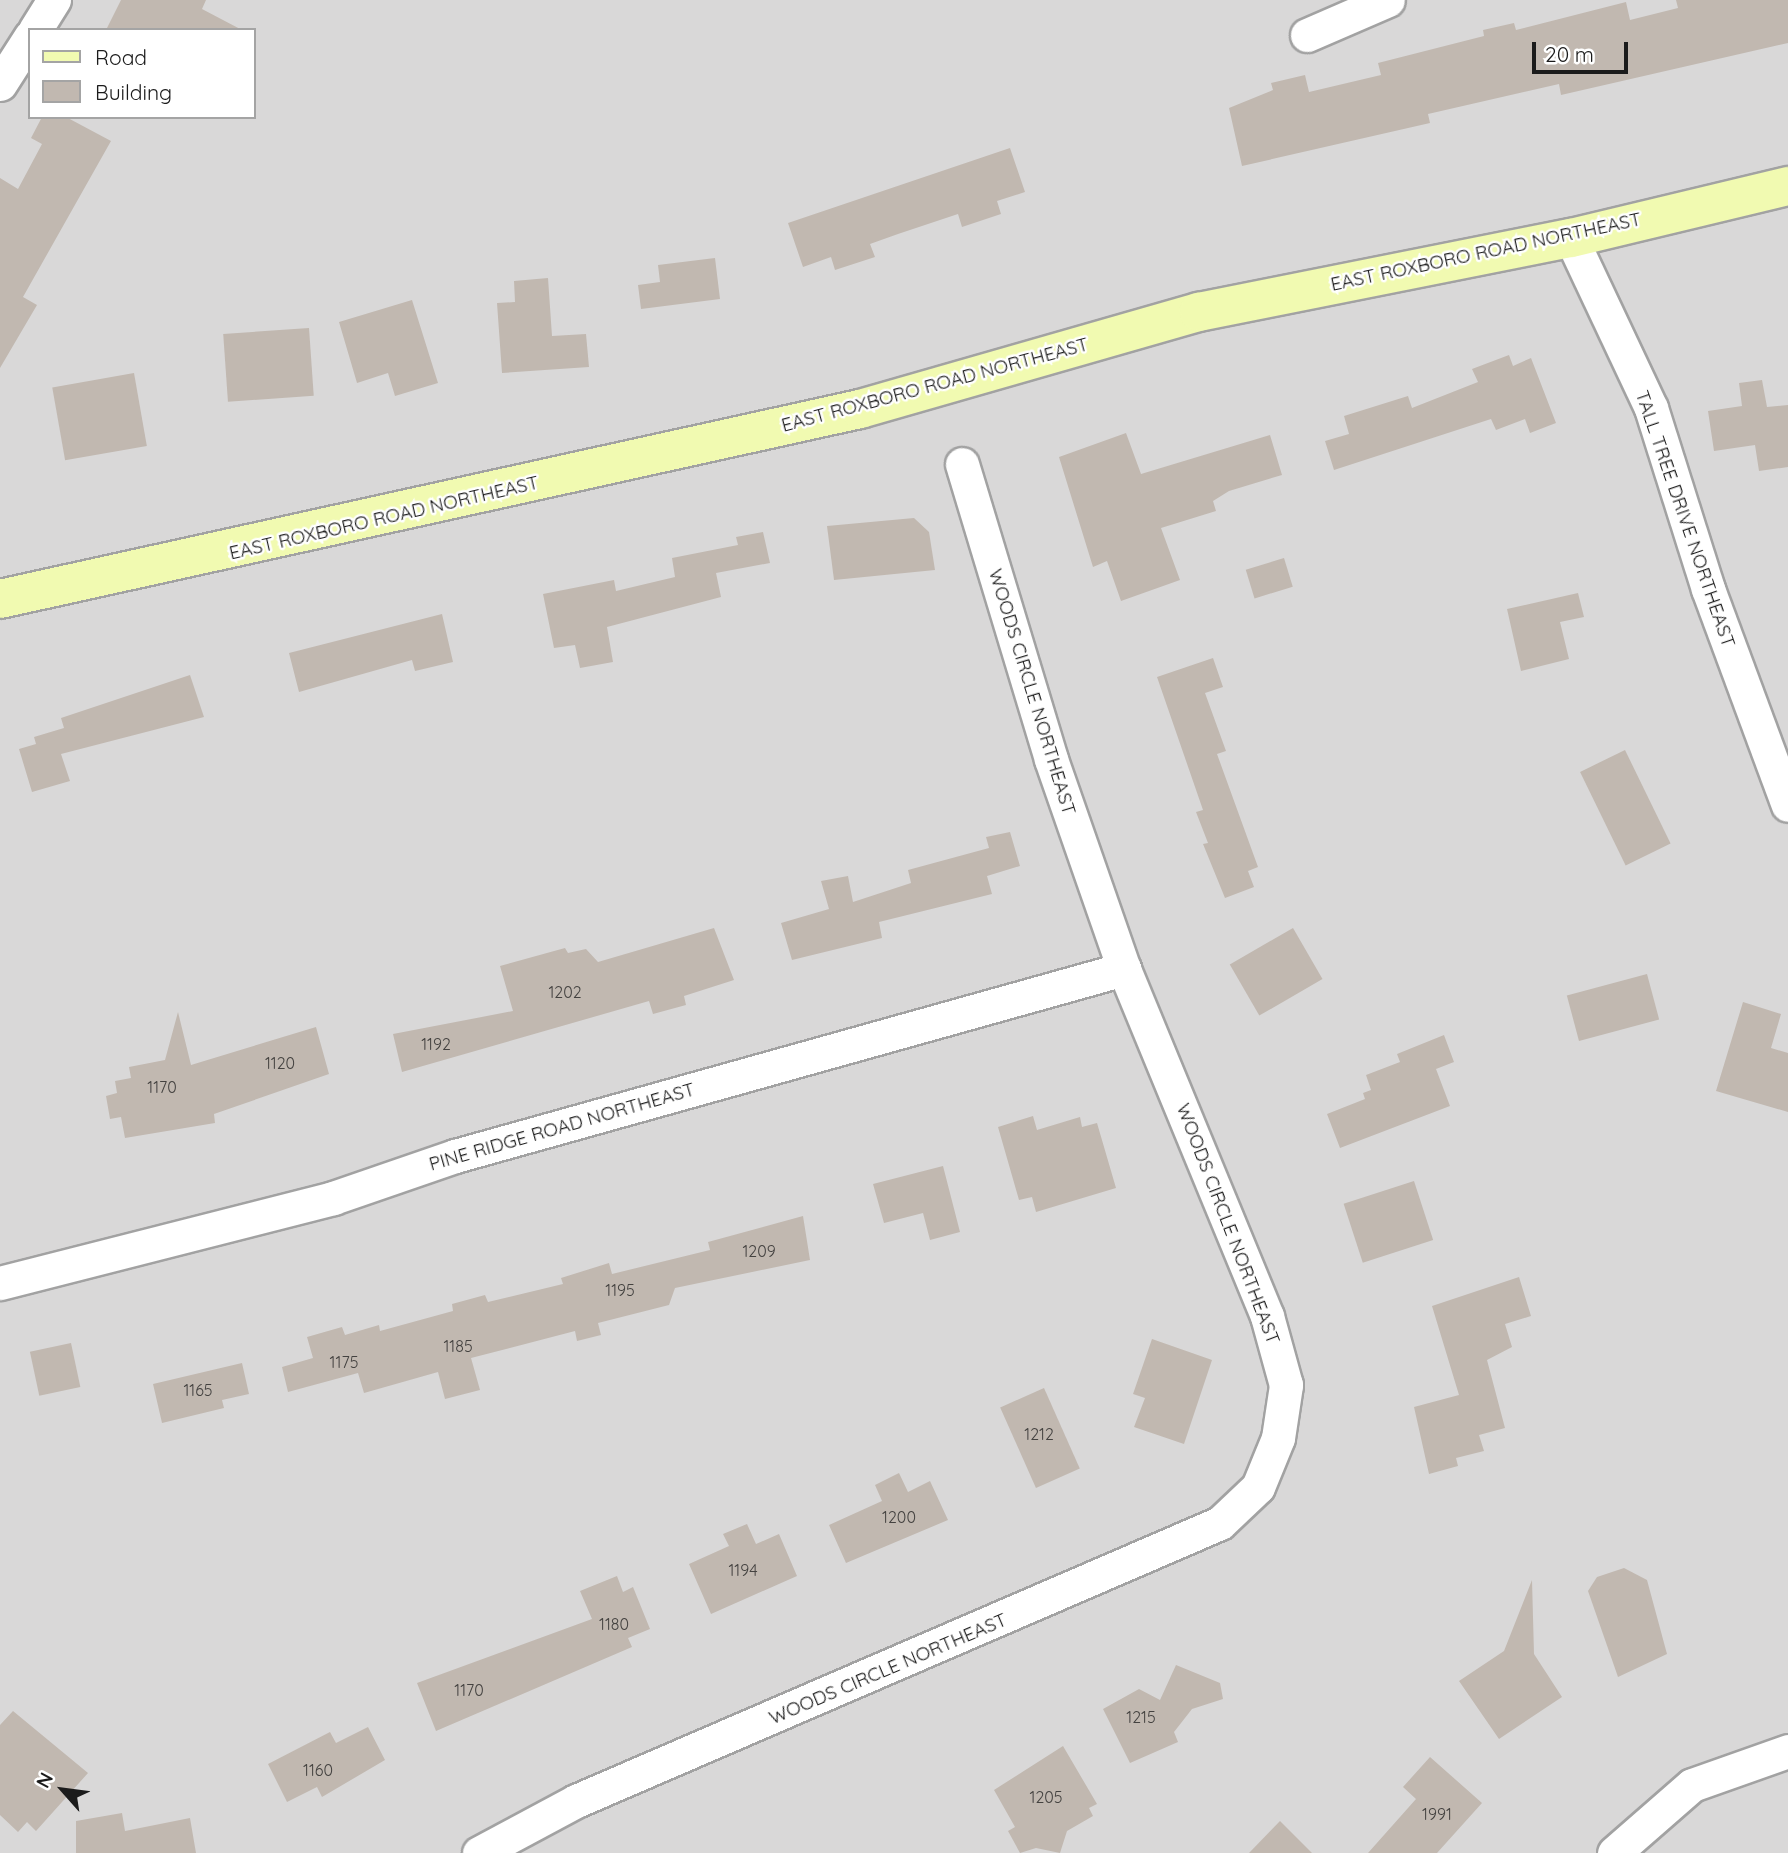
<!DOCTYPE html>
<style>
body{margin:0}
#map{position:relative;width:1788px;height:1853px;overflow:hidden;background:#edeae0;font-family:Quicksand,sans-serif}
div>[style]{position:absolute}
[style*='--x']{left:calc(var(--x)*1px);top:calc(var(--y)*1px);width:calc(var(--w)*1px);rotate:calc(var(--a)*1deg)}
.residential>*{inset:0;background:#d9d8d8}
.building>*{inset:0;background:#c1b8b0;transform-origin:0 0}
.roads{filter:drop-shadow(2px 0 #a2a2a2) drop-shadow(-2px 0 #a2a2a2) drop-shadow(0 2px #a2a2a2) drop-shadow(0 -2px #a2a2a2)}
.street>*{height:33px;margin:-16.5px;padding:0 16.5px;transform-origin:16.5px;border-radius:16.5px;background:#fff}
.secondary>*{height:38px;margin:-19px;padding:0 19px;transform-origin:19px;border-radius:19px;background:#f1fab1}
span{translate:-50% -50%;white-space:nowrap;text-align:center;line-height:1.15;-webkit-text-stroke:5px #fff;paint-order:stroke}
.number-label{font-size:16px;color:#444240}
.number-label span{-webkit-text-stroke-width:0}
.street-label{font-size:19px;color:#1b1b1b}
.legend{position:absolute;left:28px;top:28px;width:228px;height:91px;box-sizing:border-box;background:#fff;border:2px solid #a4a4a4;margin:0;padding:9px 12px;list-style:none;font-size:21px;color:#1b1b1b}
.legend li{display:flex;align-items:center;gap:14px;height:35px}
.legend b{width:35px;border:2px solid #a4a4a4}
.north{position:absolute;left:28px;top:1755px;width:70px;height:70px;-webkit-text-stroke:5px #fff;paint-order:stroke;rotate:298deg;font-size:19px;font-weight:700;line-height:28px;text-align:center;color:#1b1b1b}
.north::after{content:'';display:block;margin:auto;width:24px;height:32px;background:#1b1b1b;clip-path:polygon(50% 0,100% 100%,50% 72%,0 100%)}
.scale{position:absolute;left:1532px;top:42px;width:96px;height:32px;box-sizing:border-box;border:4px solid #1b1b1b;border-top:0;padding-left:9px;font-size:21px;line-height:24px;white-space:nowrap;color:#1b1b1b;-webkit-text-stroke:5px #fff;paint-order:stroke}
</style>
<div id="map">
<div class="residential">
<i style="clip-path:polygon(evenodd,0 0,1788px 0,1788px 1853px,0 1853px,0 0,30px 30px,254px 30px,254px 117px,30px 117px,30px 30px)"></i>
</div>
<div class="building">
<i style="clip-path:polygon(121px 0,206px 0,202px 9px,242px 30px,106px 30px)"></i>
<i style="clip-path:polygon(1676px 0,1788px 0,1788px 43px,1561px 95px,1559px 84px,1428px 114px,1430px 123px,1242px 166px,1229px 108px,1273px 90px,1271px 83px,1305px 75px,1309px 92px,1381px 75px,1378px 63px,1484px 36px,1483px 30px,1514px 23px,1516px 30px,1626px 2px,1630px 20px,1678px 8px)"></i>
<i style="clip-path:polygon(42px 117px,66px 117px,111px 141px,23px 297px,37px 305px,0 368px,0 178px,18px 189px,42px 144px,31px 138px)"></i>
<i style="clip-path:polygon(1010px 148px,1025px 192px,997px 201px,1001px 214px,962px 227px,958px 214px,898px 234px,870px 244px,875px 257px,835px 270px,831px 257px,803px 267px,788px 223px)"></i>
<i style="clip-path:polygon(715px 258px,720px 299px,641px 309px,638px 285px,660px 282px,658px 265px)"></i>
<i style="clip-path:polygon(548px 278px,552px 336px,586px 334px,589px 367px,502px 373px,497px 303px,515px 302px,514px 281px)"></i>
<i style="clip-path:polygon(412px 300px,438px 383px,395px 396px,388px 373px,357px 383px,339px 322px)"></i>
<i style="left:309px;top:328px;width:68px;height:86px;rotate:86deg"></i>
<i style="clip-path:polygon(1509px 355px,1513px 366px,1531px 358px,1556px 423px,1530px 433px,1525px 419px,1496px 430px,1491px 419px,1334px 470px,1325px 441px,1349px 434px,1344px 416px,1408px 396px,1412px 408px,1478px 382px,1472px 369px)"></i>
<i style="left:134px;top:373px;width:74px;height:83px;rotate:80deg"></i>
<i style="clip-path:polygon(1762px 380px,1767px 407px,1788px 405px,1788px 467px,1759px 471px,1755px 445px,1714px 451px,1708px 411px,1742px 406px,1739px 383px)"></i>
<i style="clip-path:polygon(1126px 433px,1141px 474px,1270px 435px,1282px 475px,1229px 491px,1213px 501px,1216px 511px,1161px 528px,1180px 580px,1121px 601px,1107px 561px,1093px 567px,1059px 457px)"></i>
<i style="clip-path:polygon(914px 518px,929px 532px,935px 570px,834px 580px,827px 526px)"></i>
<i style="clip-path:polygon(763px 532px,770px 563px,716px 573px,721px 597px,607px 627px,613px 662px,580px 668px,575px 645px,554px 648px,543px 594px,614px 580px,616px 591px,675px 577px,672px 558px,738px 545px,736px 537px)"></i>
<i style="left:1284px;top:558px;width:30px;height:40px;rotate:73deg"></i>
<i style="clip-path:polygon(1578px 593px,1584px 617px,1560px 622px,1569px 659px,1521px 671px,1507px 609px)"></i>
<i style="clip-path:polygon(442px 614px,453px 662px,415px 671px,412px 660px,299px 692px,289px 653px)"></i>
<i style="clip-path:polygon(1213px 658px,1223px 687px,1205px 693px,1226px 751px,1217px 754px,1258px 867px,1248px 871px,1254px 887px,1225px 898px,1203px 844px,1208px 843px,1196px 812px,1203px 810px,1157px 677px)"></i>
<i style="clip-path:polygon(190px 675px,204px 717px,61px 754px,70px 781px,32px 792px,19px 749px,36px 744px,34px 737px,64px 728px,61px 718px)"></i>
<i style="left:1625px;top:750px;width:104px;height:50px;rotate:64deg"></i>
<i style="clip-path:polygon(1010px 832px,1020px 866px,987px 876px,992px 894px,879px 922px,882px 938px,792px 960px,781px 923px,829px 909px,821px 881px,848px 876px,853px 902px,911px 883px,908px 870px,989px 848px,986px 837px)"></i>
<i style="clip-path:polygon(714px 928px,734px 980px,684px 996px,686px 1005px,653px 1014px,649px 1001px,402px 1072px,393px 1034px,513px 1011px,500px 966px,565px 948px,568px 953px,586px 949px,598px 962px)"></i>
<i style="left:1293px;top:928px;width:59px;height:73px;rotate:60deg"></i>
<i style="left:1647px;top:974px;width:47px;height:83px;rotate:75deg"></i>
<i style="clip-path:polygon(1743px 1002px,1781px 1014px,1771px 1048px,1788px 1053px,1788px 1112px,1716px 1091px)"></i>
<i style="clip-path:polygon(178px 1012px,191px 1065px,316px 1027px,329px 1074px,214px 1114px,215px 1123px,125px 1138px,121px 1117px,110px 1119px,106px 1096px,117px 1093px,115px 1081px,131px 1078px,129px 1067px,165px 1060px)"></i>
<i style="clip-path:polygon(1444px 1035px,1454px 1062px,1436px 1069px,1450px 1106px,1340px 1148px,1327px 1114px,1365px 1099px,1363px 1093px,1371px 1090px,1366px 1075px,1400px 1062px,1397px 1054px)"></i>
<i style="clip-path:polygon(1033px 1116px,1037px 1130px,1080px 1117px,1082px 1127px,1097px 1123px,1116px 1188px,1036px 1212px,1032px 1197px,1019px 1200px,998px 1127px)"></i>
<i style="clip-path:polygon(943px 1166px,960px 1232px,930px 1240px,923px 1213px,884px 1223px,873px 1184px)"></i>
<i style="left:1414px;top:1181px;width:62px;height:74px;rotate:72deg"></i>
<i style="clip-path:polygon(803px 1216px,810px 1260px,675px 1288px,669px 1305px,598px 1323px,601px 1335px,577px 1341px,575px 1331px,471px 1358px,480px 1390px,445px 1399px,438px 1372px,364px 1393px,358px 1373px,288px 1392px,282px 1367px,313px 1358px,307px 1337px,342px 1327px,345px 1335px,379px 1325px,380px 1331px,453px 1311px,452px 1304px,485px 1295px,488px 1302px,563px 1284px,561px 1278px,609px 1263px,612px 1274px,710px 1250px,708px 1242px)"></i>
<i style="clip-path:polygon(1519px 1277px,1531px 1316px,1505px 1324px,1512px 1347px,1487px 1360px,1505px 1428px,1479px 1435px,1484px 1451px,1456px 1458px,1458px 1466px,1429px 1474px,1414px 1407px,1459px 1395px,1432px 1306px)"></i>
<i style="clip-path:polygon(1152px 1339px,1212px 1360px,1184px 1444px,1134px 1427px,1145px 1398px,1133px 1394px)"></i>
<i style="left:71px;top:1343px;width:45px;height:42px;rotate:78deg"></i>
<i style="clip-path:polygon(242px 1363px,249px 1394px,222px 1400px,224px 1408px,162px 1423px,153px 1384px)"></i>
<i style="left:1044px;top:1388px;width:88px;height:48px;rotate:66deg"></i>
<i style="clip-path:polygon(899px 1473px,908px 1492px,930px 1481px,948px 1520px,846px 1563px,829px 1525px,882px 1501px,875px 1485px)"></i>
<i style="clip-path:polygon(747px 1524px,756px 1544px,779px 1534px,797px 1576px,711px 1614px,689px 1564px,729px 1546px,723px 1534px)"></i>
<i style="clip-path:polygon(1624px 1568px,1647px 1580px,1667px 1654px,1618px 1677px,1588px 1591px,1597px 1577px)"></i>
<i style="clip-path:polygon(617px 1576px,623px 1592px,633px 1587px,650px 1629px,628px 1638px,632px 1647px,436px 1731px,417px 1683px,592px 1619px,580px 1591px)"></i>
<i style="clip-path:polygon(1532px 1580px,1534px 1654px,1562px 1697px,1499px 1739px,1459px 1681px,1504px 1651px)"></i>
<i style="clip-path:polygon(1176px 1665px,1220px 1683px,1223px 1699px,1192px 1709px,1174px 1732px,1178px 1742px,1130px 1763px,1103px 1709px,1139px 1689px,1160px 1700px)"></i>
<i style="clip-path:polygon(13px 1711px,88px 1773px,36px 1831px,27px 1822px,18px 1832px,0 1815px,0 1725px)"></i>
<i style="clip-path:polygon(368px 1727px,385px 1760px,322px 1797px,317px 1787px,287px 1802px,268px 1764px,330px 1732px,336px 1743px)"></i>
<i style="clip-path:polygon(1063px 1746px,1097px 1804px,1089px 1808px,1093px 1816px,1067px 1831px,1060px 1853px,1036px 1848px,1020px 1853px,1008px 1831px,1015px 1827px,994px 1790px)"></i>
<i style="clip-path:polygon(1430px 1757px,1482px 1803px,1437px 1853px,1368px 1853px,1416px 1799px,1403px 1787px)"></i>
<i style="clip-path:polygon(122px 1813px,125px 1831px,190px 1818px,196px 1853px,76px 1853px,76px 1821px)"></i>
<i style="clip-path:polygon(1280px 1821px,1312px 1853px,1249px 1853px)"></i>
</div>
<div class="roads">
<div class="street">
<i style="--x:35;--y:30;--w:36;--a:-58"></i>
<i style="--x:1307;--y:35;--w:88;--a:-23.4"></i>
<i style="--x:0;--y:84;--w:56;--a:-57.4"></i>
<i style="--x:1571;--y:238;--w:188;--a:64.8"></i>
<i style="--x:1651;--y:408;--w:190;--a:72.5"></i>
<i style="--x:1708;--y:589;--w:230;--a:69.7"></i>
<i style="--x:0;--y:1283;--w:344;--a:-14.3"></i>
<i style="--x:333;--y:1198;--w:129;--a:-19"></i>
<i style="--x:455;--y:1156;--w:695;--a:-15.62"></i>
<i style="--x:479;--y:1853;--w:110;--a:-28.2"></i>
<i style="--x:576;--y:1801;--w:701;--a:-23.35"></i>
<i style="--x:1220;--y:1523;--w:52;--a:-43.5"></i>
<i style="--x:1258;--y:1487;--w:53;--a:-67.8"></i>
<i style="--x:1278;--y:1438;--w:54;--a:-81.4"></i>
<i style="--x:1286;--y:1385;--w:72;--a:-105.4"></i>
<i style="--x:1267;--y:1316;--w:375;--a:-112.4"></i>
<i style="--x:1124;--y:969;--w:222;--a:-109.2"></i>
<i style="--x:1051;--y:759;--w:308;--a:-106.8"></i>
<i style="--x:1614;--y:1853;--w:103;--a:-41.1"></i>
<i style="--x:1692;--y:1785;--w:102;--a:-19.5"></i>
</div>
<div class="secondary">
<i style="--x:0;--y:599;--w:881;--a:-12.46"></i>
<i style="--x:860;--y:409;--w:353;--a:-16"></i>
<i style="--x:1199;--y:312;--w:379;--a:-11.3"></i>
<i style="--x:1571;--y:238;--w:223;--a:-13.5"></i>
</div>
</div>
<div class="number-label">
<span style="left:565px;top:992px">1202</span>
<span style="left:436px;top:1044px">1192</span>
<span style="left:280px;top:1063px">1120</span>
<span style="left:162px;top:1087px">1170</span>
<span style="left:759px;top:1251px">1209</span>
<span style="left:620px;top:1290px">1195</span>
<span style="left:458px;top:1346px">1185</span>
<span style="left:344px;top:1362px">1175</span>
<span style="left:198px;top:1390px">1165</span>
<span style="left:1039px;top:1434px">1212</span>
<span style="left:899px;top:1517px">1200</span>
<span style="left:743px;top:1570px">1194</span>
<span style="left:614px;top:1624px">1180</span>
<span style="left:469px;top:1690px">1170</span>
<span style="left:1141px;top:1717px">1215</span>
<span style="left:318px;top:1770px">1160</span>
<span style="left:1046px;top:1797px">1205</span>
<span style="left:1437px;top:1814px">1991</span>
</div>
<div class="street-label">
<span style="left:1486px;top:252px;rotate:-12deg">EAST ROXBORO ROAD NORTHEAST</span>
<span style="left:935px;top:385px;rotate:-15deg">EAST ROXBORO ROAD NORTHEAST</span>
<span style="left:384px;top:518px;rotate:-13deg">EAST ROXBORO ROAD NORTHEAST</span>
<span style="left:1685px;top:519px;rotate:71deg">TALL TREE DRIVE NORTHEAST</span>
<span style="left:1032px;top:692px;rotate:73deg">WOODS CIRCLE NORTHEAST</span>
<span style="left:562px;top:1127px;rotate:-16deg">PINE RIDGE ROAD NORTHEAST</span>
<span style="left:1228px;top:1224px;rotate:69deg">WOODS CIRCLE NORTHEAST</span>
<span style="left:888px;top:1669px;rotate:-23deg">WOODS CIRCLE NORTHEAST</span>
</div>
<ul class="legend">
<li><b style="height:9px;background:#f1fab1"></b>Road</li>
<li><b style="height:19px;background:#c1b8b0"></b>Building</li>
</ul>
<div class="north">N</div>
<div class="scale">20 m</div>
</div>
